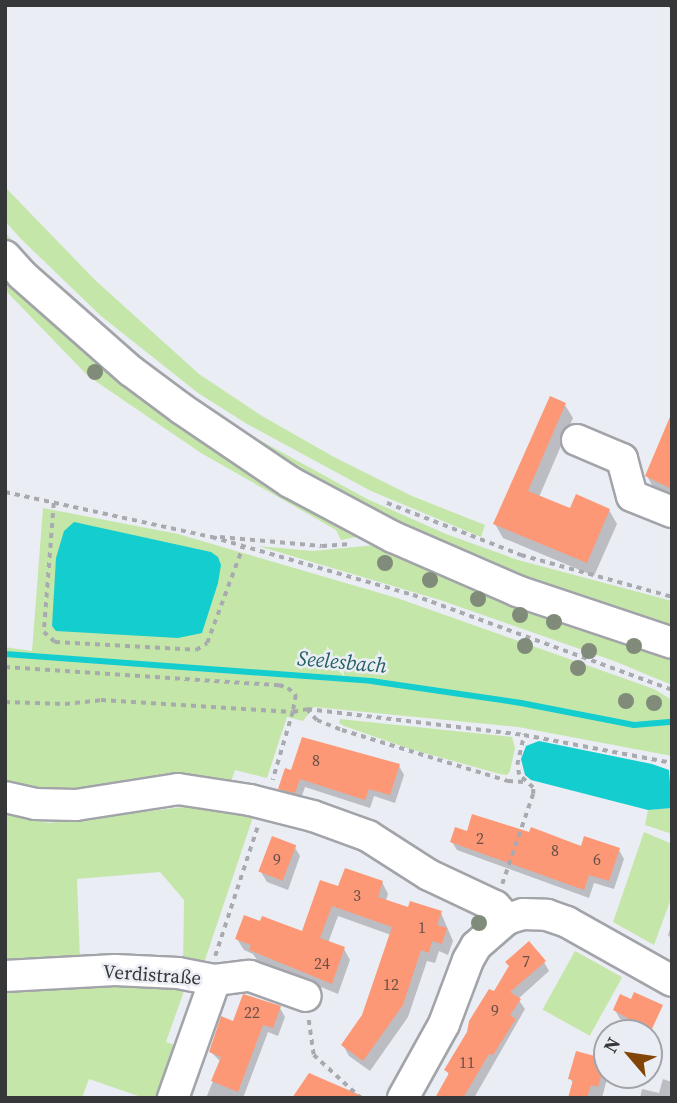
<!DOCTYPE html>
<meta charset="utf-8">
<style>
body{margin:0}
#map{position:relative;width:677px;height:1103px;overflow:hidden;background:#ebedf4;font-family:"Source Serif 4",serif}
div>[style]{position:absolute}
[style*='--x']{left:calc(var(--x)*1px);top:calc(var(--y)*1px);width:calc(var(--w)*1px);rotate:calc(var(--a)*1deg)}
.green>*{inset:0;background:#c5e6a9;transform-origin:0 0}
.water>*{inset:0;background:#14cdce}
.shadow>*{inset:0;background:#0003}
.stream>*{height:6px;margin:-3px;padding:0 3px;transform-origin:3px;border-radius:3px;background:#14cdce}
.building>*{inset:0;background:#fc9876;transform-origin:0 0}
.path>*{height:3.5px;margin-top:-1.75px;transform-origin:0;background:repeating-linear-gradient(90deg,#a8aaaf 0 5px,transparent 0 10px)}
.roads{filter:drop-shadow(2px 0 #a2a4aa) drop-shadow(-2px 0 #a2a4aa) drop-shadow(0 2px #a2a4aa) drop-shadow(0 -2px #a2a4aa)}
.minor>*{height:30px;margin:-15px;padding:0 15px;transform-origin:15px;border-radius:15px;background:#fff}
.trees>*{width:16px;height:16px;margin:-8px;border-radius:50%;background:#808b79}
span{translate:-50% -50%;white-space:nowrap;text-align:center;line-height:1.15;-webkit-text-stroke:5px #ebedf4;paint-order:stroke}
.number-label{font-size:16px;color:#684f48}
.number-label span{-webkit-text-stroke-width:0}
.street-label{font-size:19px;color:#363739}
.water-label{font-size:21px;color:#226162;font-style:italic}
.frame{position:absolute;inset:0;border:7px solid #363739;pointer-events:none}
.north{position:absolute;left:593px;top:1019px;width:70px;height:70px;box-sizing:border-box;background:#ebedf4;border:2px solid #a3a4a9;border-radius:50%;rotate:299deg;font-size:19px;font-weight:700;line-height:28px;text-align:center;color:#363739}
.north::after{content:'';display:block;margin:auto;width:24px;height:32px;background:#834507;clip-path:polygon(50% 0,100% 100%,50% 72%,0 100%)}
</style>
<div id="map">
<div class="green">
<i style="clip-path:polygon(5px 187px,95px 280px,199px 374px,262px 416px,334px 457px,412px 496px,485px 525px,481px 537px,371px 491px,247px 424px,198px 393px,101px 316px,21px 239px,5px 221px)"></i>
<i style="clip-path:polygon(5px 233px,55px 284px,135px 354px,243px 431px,367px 499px,446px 534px,518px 560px,672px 601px,672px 629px,573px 599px,443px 546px,297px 471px,190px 405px,12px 249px,5px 241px)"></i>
<i style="clip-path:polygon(5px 272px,72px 338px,149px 403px,359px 534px,357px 537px,341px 540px,336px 530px,201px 453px,88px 376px,5px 290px)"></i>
<i style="clip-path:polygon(43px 508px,178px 534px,397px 598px,654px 689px,672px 700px,672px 756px,518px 727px,314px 707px,303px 721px,287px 717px,267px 778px,235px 770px,230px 785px,46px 794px,5px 785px,5px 647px,32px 651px)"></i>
<i style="clip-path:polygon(376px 545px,672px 652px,672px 685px,614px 661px,440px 600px,258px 546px,313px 551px)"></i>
<i style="clip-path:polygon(340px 719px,512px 737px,515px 748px,510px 771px,507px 775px,500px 774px,410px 749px,344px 726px,339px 723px)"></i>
<i style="clip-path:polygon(192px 806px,253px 817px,203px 966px,183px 966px,184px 900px,160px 872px,77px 879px,80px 960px,5px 966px,5px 814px,49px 823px)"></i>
<i style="clip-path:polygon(672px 808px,672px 834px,645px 825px,648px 810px)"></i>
<i style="clip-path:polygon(644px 832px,672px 844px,672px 896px,654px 945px,613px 922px)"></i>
<i style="left:575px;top:951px;width:54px;height:67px;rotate:29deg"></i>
<i style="clip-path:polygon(147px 981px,184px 991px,166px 1042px,184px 1048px,162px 1098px,144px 1098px,89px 1079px,82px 1098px,5px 1098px,5px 991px)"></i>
</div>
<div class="water">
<i style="clip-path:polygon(74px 522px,211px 552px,218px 557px,221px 565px,218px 583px,202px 633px,178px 638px,56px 631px,52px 626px,56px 558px,64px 531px)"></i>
<i style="clip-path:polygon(539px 741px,652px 764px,669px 770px,672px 808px,648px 810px,531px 780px,525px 775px,521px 759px,526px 746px)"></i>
</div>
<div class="shadow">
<i style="clip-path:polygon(565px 405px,573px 418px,539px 497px,571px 511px,609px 510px,617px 524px,594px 576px,503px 538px,495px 524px)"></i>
<i style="clip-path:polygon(672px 419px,672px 501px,657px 494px,647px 476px)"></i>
<i style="clip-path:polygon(399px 766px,404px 775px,395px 803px,374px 796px,370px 808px,305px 787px,300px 801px,285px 798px,280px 789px,292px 772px)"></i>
<i style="clip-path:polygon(468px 833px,619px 850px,624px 859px,614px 889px,594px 883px,589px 898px,457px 850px,452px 842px)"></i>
<i style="clip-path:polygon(294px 846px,300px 856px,288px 890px,267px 882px,261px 872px)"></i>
<i style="clip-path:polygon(382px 882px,388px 894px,386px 900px,410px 909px,441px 913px,453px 941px,448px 955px,439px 951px,435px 963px,427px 961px,408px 1017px,370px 1071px,349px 1056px,343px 1045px,364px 1016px,391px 935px,338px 916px,328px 943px,344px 949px,350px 960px,338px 994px,258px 961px,253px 954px,244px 950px,237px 939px,303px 934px,339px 888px)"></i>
<i style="clip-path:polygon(672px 923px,672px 940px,668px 935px)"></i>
<i style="clip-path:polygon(544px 962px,549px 971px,518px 999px,525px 1009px,474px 1098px,437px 1098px,450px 1076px,446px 1070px,494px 994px)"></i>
<i style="clip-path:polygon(280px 1008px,285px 1017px,278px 1036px,268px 1032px,243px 1098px,206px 1098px,221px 1062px,211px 1052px,234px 1023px)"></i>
<i style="clip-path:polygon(615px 1010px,639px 1012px,635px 1025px,620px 1019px)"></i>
<i style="clip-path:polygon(605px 1061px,608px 1075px,602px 1098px,569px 1098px,574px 1085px,570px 1078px)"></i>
<i style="clip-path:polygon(663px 1079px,672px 1082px,672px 1098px,640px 1098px,642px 1089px,659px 1093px)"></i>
</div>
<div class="stream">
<i style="--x:5;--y:654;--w:367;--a:4.2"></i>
<i style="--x:371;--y:681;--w:152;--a:8.3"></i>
<i style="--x:521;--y:703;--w:115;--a:11"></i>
<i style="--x:634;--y:725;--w:38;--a:-5"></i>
</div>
<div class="building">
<i style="clip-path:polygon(550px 396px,566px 403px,528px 491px,570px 508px,576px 494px,610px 509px,587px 563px,493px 524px)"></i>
<i style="clip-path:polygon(672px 412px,672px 489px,645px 476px)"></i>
<i style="clip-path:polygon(302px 737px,400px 764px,390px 795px,369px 789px,365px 800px,300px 779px,295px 793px,278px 789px,285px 768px,291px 770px)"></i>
<i style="clip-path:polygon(472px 814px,529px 832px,531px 827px,581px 846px,584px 836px,620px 848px,609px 881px,589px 875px,584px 890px,450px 842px,455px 827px,467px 831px)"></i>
<i style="left:272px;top:836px;width:26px;height:38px;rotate:21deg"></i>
<i style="clip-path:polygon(345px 868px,383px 881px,378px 897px,408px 907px,410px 901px,442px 911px,437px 925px,447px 928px,442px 944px,432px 941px,429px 953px,421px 950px,403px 1005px,363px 1061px,341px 1045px,362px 1015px,392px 927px,332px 906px,320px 938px,345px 947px,332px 984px,249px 950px,251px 945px,235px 939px,244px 915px,260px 921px,262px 916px,302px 931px,320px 880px,338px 886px)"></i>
<i style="clip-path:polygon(529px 941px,546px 961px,510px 992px,521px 999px,510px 1015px,516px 1019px,493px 1055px,489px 1054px,463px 1098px,435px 1098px,449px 1073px,444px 1070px,467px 1032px,469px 1021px,489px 989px,494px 991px,509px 966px,505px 962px)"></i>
<i style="clip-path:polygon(634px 992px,663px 1005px,651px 1031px,613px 1010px,620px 994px,631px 999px)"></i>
<i style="clip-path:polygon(243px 994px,281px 1006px,273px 1028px,263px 1025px,238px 1092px,211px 1081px,221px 1057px,209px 1052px,221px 1016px,233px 1021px)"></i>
<i style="clip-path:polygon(576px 1051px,606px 1059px,598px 1087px,591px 1085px,587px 1098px,568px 1098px,573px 1080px,568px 1079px)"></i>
<i style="clip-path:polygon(309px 1073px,367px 1098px,292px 1098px)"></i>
</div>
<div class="path">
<i style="--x:669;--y:5;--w:4;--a:34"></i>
<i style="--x:5;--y:492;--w:212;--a:12.3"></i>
<i style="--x:54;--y:503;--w:129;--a:94.4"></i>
<i style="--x:44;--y:632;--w:15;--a:42"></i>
<i style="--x:55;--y:642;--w:141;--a:3.2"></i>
<i style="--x:196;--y:650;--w:13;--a:-32"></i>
<i style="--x:207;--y:643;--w:103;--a:-69.6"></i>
<i style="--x:387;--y:503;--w:144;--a:21.2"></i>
<i style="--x:521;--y:555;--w:157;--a:15.5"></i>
<i style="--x:212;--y:537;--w:209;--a:16.1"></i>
<i style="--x:413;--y:595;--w:276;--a:20.1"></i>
<i style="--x:220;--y:537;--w:102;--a:5"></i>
<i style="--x:322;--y:546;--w:29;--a:-4"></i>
<i style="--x:5;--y:667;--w:275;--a:3.8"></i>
<i style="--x:279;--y:685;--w:9;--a:18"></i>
<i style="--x:288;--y:688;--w:11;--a:41"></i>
<i style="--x:296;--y:695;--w:17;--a:100"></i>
<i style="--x:293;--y:712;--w:71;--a:106.4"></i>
<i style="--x:5;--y:702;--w:60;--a:1.9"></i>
<i style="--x:65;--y:704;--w:36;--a:-6"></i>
<i style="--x:101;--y:700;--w:192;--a:3.6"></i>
<i style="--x:293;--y:712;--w:14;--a:-12"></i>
<i style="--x:307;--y:709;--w:219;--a:6.8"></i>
<i style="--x:524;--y:735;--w:151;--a:10.7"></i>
<i style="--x:307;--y:709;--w:15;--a:48"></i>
<i style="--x:317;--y:720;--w:27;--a:22"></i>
<i style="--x:342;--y:730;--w:174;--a:17.1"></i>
<i style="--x:508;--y:781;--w:16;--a:4"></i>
<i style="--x:502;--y:884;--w:95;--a:-71"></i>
<i style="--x:533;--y:794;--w:6;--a:-90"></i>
<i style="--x:533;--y:788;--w:19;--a:-137"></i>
<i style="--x:519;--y:775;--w:10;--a:-101"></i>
<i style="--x:517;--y:765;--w:31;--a:-77"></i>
<i style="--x:215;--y:956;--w:135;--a:-71.8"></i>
<i style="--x:309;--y:1020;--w:35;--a:82"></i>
<i style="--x:314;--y:1055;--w:64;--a:42.5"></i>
</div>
<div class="roads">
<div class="minor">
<i style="--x:5;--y:256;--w:25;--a:48"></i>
<i style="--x:22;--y:275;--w:145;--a:41.4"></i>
<i style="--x:131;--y:371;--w:64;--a:36.7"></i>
<i style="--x:182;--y:409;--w:130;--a:34.1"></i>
<i style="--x:290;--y:482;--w:117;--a:28.1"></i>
<i style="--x:393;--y:537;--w:135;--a:23.5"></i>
<i style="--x:517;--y:591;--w:163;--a:18.5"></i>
<i style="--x:577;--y:440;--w:49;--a:22.9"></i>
<i style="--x:622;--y:459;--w:38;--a:75"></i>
<i style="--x:632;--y:496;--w:43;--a:21.8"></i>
<i style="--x:5;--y:797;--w:31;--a:13"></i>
<i style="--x:35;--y:804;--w:41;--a:1.4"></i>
<i style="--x:76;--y:805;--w:103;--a:-8.9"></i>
<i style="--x:178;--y:789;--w:73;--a:8.7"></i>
<i style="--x:250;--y:800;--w:65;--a:14.3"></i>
<i style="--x:313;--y:816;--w:59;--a:20"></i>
<i style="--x:368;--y:836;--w:72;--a:32.6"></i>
<i style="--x:429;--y:875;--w:73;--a:25.2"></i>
<i style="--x:495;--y:906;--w:18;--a:47"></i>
<i style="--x:5;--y:976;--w:110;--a:-3.1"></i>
<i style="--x:115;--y:970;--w:63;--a:2.7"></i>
<i style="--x:178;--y:973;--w:38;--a:11"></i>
<i style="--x:215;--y:980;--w:35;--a:-7"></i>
<i style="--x:250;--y:976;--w:59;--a:19.7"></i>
<i style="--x:173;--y:1098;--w:125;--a:-70.4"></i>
<i style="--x:403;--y:1098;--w:85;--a:-61"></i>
<i style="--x:444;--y:1024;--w:68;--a:-69.4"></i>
<i style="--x:468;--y:960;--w:16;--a:-60"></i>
<i style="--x:476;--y:946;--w:41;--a:-41.1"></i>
<i style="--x:507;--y:919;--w:17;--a:-17"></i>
<i style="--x:523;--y:914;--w:24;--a:2"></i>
<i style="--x:547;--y:915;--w:21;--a:19"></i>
<i style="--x:567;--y:922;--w:120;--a:29.3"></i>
</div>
</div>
<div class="trees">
<i style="left:95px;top:372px"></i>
<i style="left:385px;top:563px"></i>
<i style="left:430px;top:580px"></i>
<i style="left:478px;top:599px"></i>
<i style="left:520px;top:615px"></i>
<i style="left:554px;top:622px"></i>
<i style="left:525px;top:646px"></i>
<i style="left:634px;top:646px"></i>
<i style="left:589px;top:651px"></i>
<i style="left:578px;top:668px"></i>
<i style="left:626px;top:701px"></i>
<i style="left:654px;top:703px"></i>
<i style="left:479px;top:923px"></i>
</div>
<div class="number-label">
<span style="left:316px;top:760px">8</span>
<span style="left:480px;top:838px">2</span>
<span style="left:555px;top:850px">8</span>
<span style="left:277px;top:859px">9</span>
<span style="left:597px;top:859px">6</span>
<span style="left:357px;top:895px">3</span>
<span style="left:422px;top:927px">1</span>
<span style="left:526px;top:961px">7</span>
<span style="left:322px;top:963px">24</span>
<span style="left:391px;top:984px">12</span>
<span style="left:495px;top:1010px">9</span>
<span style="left:252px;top:1012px">22</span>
<span style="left:467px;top:1062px">11</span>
</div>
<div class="street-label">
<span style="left:152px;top:975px;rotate:4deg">Verdistraße</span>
</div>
<div class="water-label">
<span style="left:342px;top:662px;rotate:5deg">Seelesbach</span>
</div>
<div class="frame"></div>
<div class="north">N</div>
</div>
